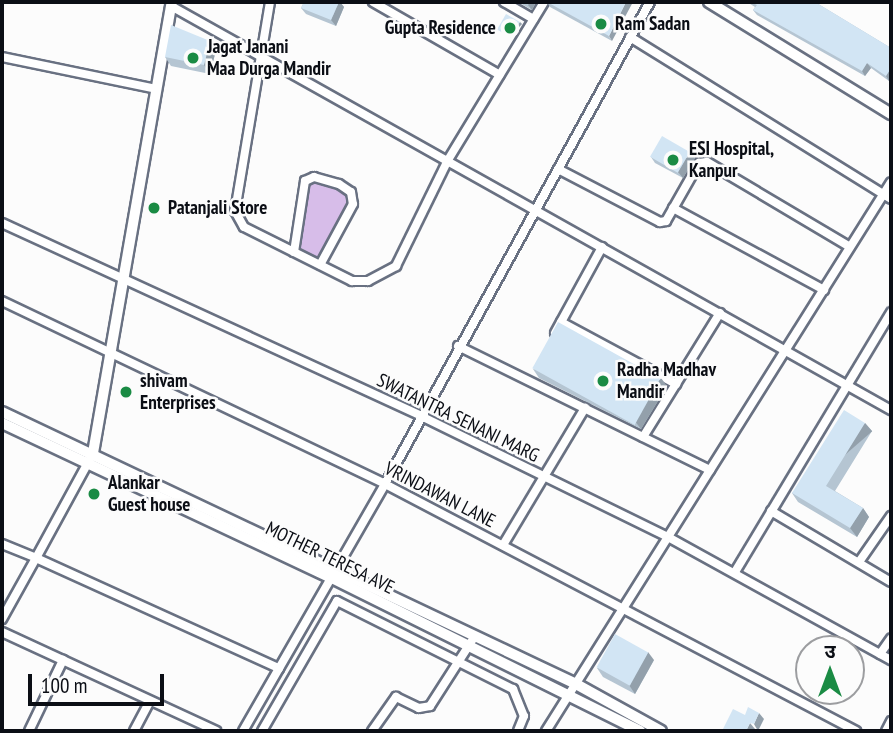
<!DOCTYPE html>
<meta charset="utf-8">
<style>
body{margin:0}
#map{position:relative;width:893px;height:733px;overflow:hidden;background:#fcfcfc;font-family:"PT Sans Narrow","Noto Sans Devanagari",sans-serif}
div>[style]{position:absolute}
[style*='--x']{left:calc(var(--x)*1px);top:calc(var(--y)*1px);width:calc(var(--w)*1px);rotate:calc(var(--a)*1deg)}
.green>*{inset:0;background:#d7bde9}
.roads{filter:drop-shadow(2px 0 #697182) drop-shadow(-2px 0 #697182) drop-shadow(0 2px #697182) drop-shadow(0 -2px #697182)}
.minor>*{height:8px;margin:-4px;padding:0 4px;transform-origin:4px;border-radius:4px;background:#fff}
.tertiary>*{height:10px;margin:-5px;padding:0 5px;transform-origin:5px;border-radius:5px;background:#fff}
.wall>*{inset:0;background:#b5c5d2}
.shaded-wall>*{inset:0;background:#93a0ab;transform-origin:0 0}
.building>*{inset:0;background:#d2e5f4;transform-origin:0 0}
.dots>*{width:19px;height:19px;translate:-50% -50%;box-sizing:border-box;border:4px solid #fcfcfc;border-radius:50%}
span{translate:-50% -50%;white-space:nowrap;text-align:center;line-height:1.15;-webkit-text-stroke:5px #fcfcfc;paint-order:stroke}
.poi-label{font-size:19px;color:#0b0e15;font-weight:700}
.left{translate:0 -50%;text-align:left}
.right{translate:-100% -50%;text-align:right}
.street-label{font-size:19px;color:#0b0e15}
.frame{position:absolute;inset:0;border:4px solid #0b0e15;pointer-events:none}
.north{position:absolute;left:795px;top:635px;width:70px;height:70px;box-sizing:border-box;background:#fcfcfc;border:2px solid #9c9da0;border-radius:50%;rotate:0deg;font-size:19px;font-weight:700;line-height:28px;text-align:center;color:#0b0e15}
.north::after{content:'';display:block;margin:auto;width:24px;height:32px;background:#1a8b44;clip-path:polygon(50% 0,100% 100%,50% 72%,0 100%)}
.scale{position:absolute;left:28px;top:674px;width:136px;height:32px;box-sizing:border-box;border:4px solid #0b0e15;border-top:0;padding-left:9px;font-size:21px;line-height:24px;white-space:nowrap;color:#0b0e15;-webkit-text-stroke:5px #fcfcfc;paint-order:stroke}
</style>
<div id="map">
<div class="green">
<i style="clip-path:polygon(309px 180px,338px 186px,348px 192px,351px 204px,319px 263px,295px 251px)"></i>
</div>
<div class="roads">
<div class="minor">
<i style="--x:270;--y:2;--w:212;--a:99.5"></i>
<i style="--x:235;--y:211;--w:18;--a:61"></i>
<i style="--x:244;--y:227;--w:121;--a:26.6"></i>
<i style="--x:352;--y:281;--w:16;--a:0"></i>
<i style="--x:368;--y:281;--w:32;--a:-28"></i>
<i style="--x:396;--y:266;--w:118;--a:-63.9"></i>
<i style="--x:448;--y:160;--w:185;--a:-58.7"></i>
<i style="--x:373;--y:2;--w:146;--a:29.9"></i>
<i style="--x:504;--y:2;--w:34;--a:30"></i>
<i style="--x:171;--y:6;--w:826;--a:29.3"></i>
<i style="--x:630;--y:37;--w:307;--a:31.8"></i>
<i style="--x:2;--y:57;--w:157;--a:11.7"></i>
<i style="--x:558;--y:169;--w:115;--a:27.5"></i>
<i style="--x:660;--y:222;--w:6;--a:-9"></i>
<i style="--x:666;--y:221;--w:67;--a:-60.4"></i>
<i style="--x:699;--y:163;--w:8;--a:-7"></i>
<i style="--x:707;--y:162;--w:166;--a:30.7"></i>
<i style="--x:673;--y:208;--w:172;--a:28.5"></i>
<i style="--x:2;--y:223;--w:461;--a:24.7"></i>
<i style="--x:421;--y:416;--w:275;--a:26.1"></i>
<i style="--x:668;--y:537;--w:255;--a:28.9"></i>
<i style="--x:294;--y:252;--w:72;--a:-81.2"></i>
<i style="--x:305;--y:181;--w:10;--a:-24"></i>
<i style="--x:314;--y:177;--w:26;--a:16"></i>
<i style="--x:339;--y:184;--w:14;--a:34"></i>
<i style="--x:351;--y:192;--w:12;--a:81"></i>
<i style="--x:353;--y:204;--w:69;--a:118.4"></i>
<i style="--x:2;--y:301;--w:424;--a:25.5"></i>
<i style="--x:385;--y:484;--w:532;--a:27.67"></i>
<i style="--x:561;--y:322;--w:131;--a:28.3"></i>
<i style="--x:555;--y:333;--w:98;--a:-61.3"></i>
<i style="--x:458;--y:346;--w:281;--a:26.2"></i>
<i style="--x:643;--y:437;--w:146;--a:-58.2"></i>
<i style="--x:771;--y:511;--w:139;--a:30.6"></i>
<i style="--x:2;--y:544;--w:37;--a:22"></i>
<i style="--x:36;--y:558;--w:113;--a:-61.4"></i>
<i style="--x:503;--y:545;--w:160;--a:-59.1"></i>
<i style="--x:859;--y:562;--w:56;--a:-55.2"></i>
<i style="--x:735;--y:572;--w:303;--a:-59"></i>
<i style="--x:2;--y:619;--w:70;--a:-60.9"></i>
<i style="--x:36;--y:558;--w:267;--a:24.4"></i>
<i style="--x:2;--y:632;--w:236;--a:24.8"></i>
<i style="--x:880;--y:654;--w:19;--a:-55"></i>
<i style="--x:29;--y:731;--w:79;--a:-64.4"></i>
<i style="--x:134;--y:731;--w:34;--a:-62"></i>
<i style="--x:243;--y:731;--w:285;--a:-60.1"></i>
<i style="--x:385;--y:484;--w:550;--a:-61.2"></i>
<i style="--x:262;--y:731;--w:150;--a:-60"></i>
<i style="--x:337;--y:601;--w:197;--a:26.6"></i>
<i style="--x:513;--y:689;--w:29;--a:68"></i>
<i style="--x:524;--y:716;--w:16;--a:112"></i>
<i style="--x:372;--y:731;--w:42;--a:-54.8"></i>
<i style="--x:396;--y:697;--w:25;--a:26"></i>
<i style="--x:419;--y:708;--w:11;--a:-10"></i>
<i style="--x:430;--y:706;--w:83;--a:-57.3"></i>
<i style="--x:546;--y:731;--w:648;--a:-57.85"></i>
<i style="--x:886;--y:731;--w:11;--a:-63"></i>
</div>
<div class="tertiary">
<i style="--x:709;--y:2;--w:214;--a:31.6"></i>
<i style="--x:2;--y:412;--w:635;--a:25.35"></i>
<i style="--x:576;--y:684;--w:97;--a:28.9"></i>
<i style="--x:2;--y:423;--w:365;--a:25.2"></i>
<i style="--x:332;--y:578;--w:344;--a:26.4"></i>
<i style="--x:93;--y:453;--w:458;--a:-80.1"></i>
</div>
</div>
<div class="wall">
<i style="clip-path:polygon(304px 2px,340px 2px,344px 7px,336px 26px,306px 14px,301px 8px)"></i>
<i style="clip-path:polygon(518px 2px,536px 2px,532px 10px)"></i>
<i style="clip-path:polygon(547px 2px,587px 2px,612px 41px,550px 7px)"></i>
<i style="clip-path:polygon(747px 2px,815px 2px,891px 48px,891px 78px,889px 81px,871px 68px,865px 76px,757px 15px,753px 10px,755px 7px)"></i>
<i style="clip-path:polygon(216px 50px,210px 74px,171px 66px,165px 57px)"></i>
<i style="clip-path:polygon(651px 157px,695px 158px,683px 178px,655px 163px)"></i>
<i style="clip-path:polygon(533px 369px,667px 386px,641px 429px,539px 378px)"></i>
<i style="clip-path:polygon(865px 423px,872px 431px,835px 491px,863px 508px,869px 517px,857px 537px,798px 502px,792px 493px)"></i>
<i style="clip-path:polygon(654px 660px,635px 694px,603px 677px,597px 668px)"></i>
</div>
<div class="shaded-wall">
<i style="clip-path:polygon(339px 2px,340px 2px,344px 7px,336px 26px,331px 20px)"></i>
<i style="clip-path:polygon(530px 2px,536px 2px,532px 10px,528px 5px)"></i>
<i style="clip-path:polygon(626px 2px,633px 2px,612px 41px,609px 36px)"></i>
<i style="left:520px;top:22px;width:3px;height:18px;rotate:45deg"></i>
<i style="clip-path:polygon(210px 41px,216px 50px,210px 74px,204px 65px)"></i>
<i style="clip-path:polygon(867px 63px,871px 68px,865px 76px,862px 71px)"></i>
<i style="clip-path:polygon(891px 68px,891px 78px,889px 81px,886px 76px)"></i>
<i style="clip-path:polygon(690px 152px,695px 158px,683px 178px,678px 172px)"></i>
<i style="clip-path:polygon(661px 378px,667px 386px,641px 429px,634px 420px)"></i>
<i style="left:865px;top:423px;width:11px;height:74px;rotate:49deg"></i>
<i style="clip-path:polygon(863px 508px,869px 517px,857px 537px,850px 528px)"></i>
<i style="clip-path:polygon(648px 652px,654px 660px,635px 694px,629px 685px)"></i>
<i style="clip-path:polygon(759px 713px,764px 719px,758px 731px,754px 724px)"></i>
<i style="clip-path:polygon(750px 723px,755px 729px,754px 731px,746px 731px)"></i>
</div>
<div class="building">
<i style="clip-path:polygon(304px 2px,339px 2px,331px 20px,301px 8px)"></i>
<i style="clip-path:polygon(547px 2px,587px 2px,590px 3px,590px 2px,626px 2px,609px 36px)"></i>
<i style="clip-path:polygon(751px 2px,815px 2px,891px 48px,891px 68px,886px 76px,867px 63px,862px 71px,753px 10px,757px 5px)"></i>
<i style="left:506px;top:14px;width:16px;height:18px;rotate:30deg"></i>
<i style="clip-path:polygon(171px 25px,210px 41px,204px 65px,165px 57px)"></i>
<i style="left:662px;top:136px;width:32px;height:24px;rotate:30deg"></i>
<i style="left:558px;top:322px;width:117px;height:53px;rotate:29deg"></i>
<i style="clip-path:polygon(844px 410px,865px 423px,826px 486px,863px 508px,850px 528px,792px 493px)"></i>
<i style="left:615px;top:634px;width:38px;height:38px;rotate:29deg"></i>
<i style="clip-path:polygon(748px 707px,759px 713px,754px 724px,750px 723px,746px 731px,722px 731px,733px 709px,745px 715px)"></i>
</div>
<div class="dots">
<i style="left:601px;top:24px;background:#1a8b44"></i>
<i style="left:510px;top:28px;background:#1a8b44"></i>
<i style="left:193px;top:58px;background:#1a8b44"></i>
<i style="left:673px;top:160px;background:#1a8b44"></i>
<i style="left:154px;top:208px;background:#1a8b44"></i>
<i style="left:603px;top:381px;background:#1a8b44"></i>
<i style="left:126px;top:392px;background:#1a8b44"></i>
<i style="left:94px;top:494px;background:#1a8b44"></i>
</div>
<div class="poi-label">
<span class="left" style="left:615px;top:24px">Ram Sadan</span>
<span class="right" style="left:496px;top:28px">Gupta Residence</span>
<span class="left" style="left:207px;top:58px">Jagat Janani<br>Maa Durga Mandir</span>
<span class="left" style="left:689px;top:160px">ESI Hospital,<br>Kanpur</span>
<span class="left" style="left:168px;top:208px">Patanjali Store</span>
<span class="left" style="left:617px;top:381px">Radha Madhav<br>Mandir</span>
<span class="left" style="left:140px;top:392px">shivam<br>Enterprises</span>
<span class="left" style="left:108px;top:494px">Alankar<br>Guest house</span>
</div>
<div class="street-label">
<span style="left:458px;top:418px;rotate:26deg">SWATANTRA SENANI MARG</span>
<span style="left:440px;top:495px;rotate:27deg">VRINDAWAN LANE</span>
<span style="left:330px;top:558px;rotate:26deg">MOTHER TERESA AVE</span>
</div>
<div class="frame"></div>
<div class="north">उ</div>
<div class="scale">100 m</div>
</div>
